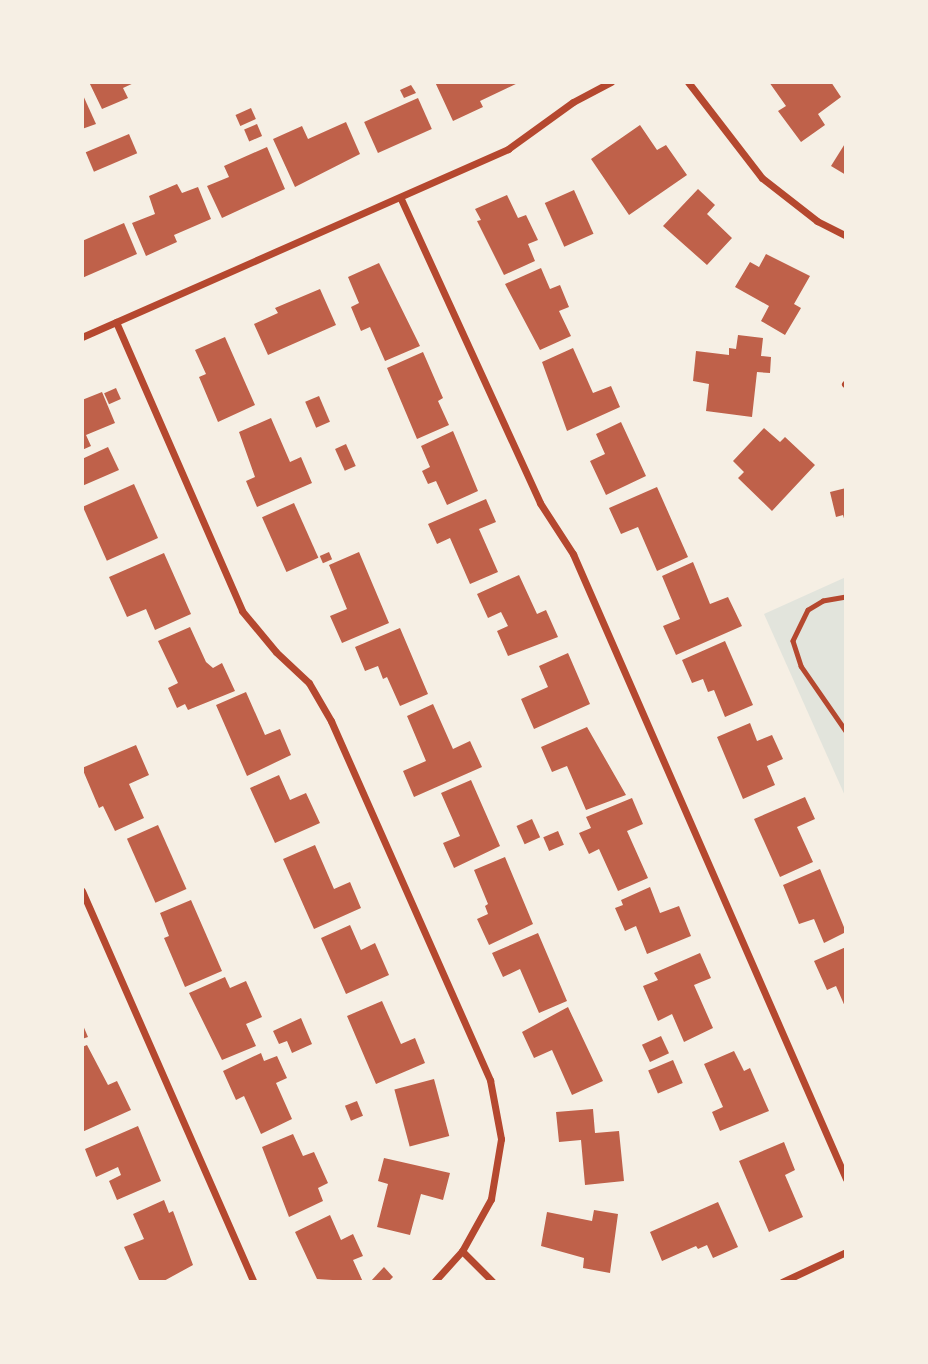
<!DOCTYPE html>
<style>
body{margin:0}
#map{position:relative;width:928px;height:1364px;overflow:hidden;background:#f6efe4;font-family:"PT Sans",sans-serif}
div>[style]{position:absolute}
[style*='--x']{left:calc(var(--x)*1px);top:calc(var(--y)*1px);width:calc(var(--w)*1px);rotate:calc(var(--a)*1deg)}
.green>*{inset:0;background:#e2e4dc}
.building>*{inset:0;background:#bf614a;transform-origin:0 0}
.path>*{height:4.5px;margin:-2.25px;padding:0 2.25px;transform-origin:2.25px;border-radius:2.25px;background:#b5482f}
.minor>*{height:7px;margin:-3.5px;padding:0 3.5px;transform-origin:3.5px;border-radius:3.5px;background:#b5482f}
span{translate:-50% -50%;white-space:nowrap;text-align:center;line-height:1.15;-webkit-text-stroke:5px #f6efe4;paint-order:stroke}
.frame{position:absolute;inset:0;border:84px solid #f6efe4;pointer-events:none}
</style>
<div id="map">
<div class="green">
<i style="clip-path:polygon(846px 577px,846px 798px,764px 614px)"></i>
</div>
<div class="building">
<i style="clip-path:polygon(89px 82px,136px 82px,123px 88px,128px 98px,102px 109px)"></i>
<i style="clip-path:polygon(435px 82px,520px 82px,480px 101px,483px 107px,453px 121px)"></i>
<i style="clip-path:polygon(769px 82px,831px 82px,841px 97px,818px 114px,825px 125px,801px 142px,778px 111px,786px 106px)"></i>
<i style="clip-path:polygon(411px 85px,416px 93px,404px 98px,400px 90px)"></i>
<i style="clip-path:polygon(82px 93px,96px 124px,82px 129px)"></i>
<i style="left:418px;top:98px;width:34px;height:59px;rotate:66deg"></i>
<i style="left:251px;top:108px;width:12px;height:17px;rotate:66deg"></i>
<i style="clip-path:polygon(346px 122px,360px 154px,295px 187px,273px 139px,302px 126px,308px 139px)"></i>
<i style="left:257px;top:124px;width:13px;height:14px;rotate:67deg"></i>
<i style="clip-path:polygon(640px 125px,657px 150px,666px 145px,687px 175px,629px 215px,591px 159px)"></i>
<i style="left:129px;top:134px;width:21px;height:47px;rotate:67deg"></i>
<i style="clip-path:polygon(846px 142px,846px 175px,831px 166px)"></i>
<i style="clip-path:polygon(267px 147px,285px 189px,222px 218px,207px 186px,229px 177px,224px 166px)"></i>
<i style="clip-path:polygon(177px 184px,182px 193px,198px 187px,211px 219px,174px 235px,177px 242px,146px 256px,132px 223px,155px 214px,149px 196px)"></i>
<i style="clip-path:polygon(698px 189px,715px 205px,707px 214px,732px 238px,707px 265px,663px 226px)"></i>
<i style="left:574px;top:190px;width:48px;height:32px;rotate:66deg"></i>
<i style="clip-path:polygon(507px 195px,518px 218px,526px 215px,538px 240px,528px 244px,535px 261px,504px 275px,477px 221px,481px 220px,475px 209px)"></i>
<i style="clip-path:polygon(124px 223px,137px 254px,82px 278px,82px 241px)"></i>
<i style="clip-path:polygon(766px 254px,810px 276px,794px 304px,801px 308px,785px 335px,761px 321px,769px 306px,735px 287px,750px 262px,759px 267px)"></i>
<i style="clip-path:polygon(379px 263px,420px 346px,385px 361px,370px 327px,361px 331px,351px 307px,359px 303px,348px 277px)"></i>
<i style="clip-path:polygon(541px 268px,550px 289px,560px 285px,569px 307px,559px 311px,571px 336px,540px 350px,505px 284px)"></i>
<i style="clip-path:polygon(320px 289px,336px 325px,268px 355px,254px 324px,278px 313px,275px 308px)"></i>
<i style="clip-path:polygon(738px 335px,763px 338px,761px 356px,771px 357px,770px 373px,757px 372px,752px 417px,706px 411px,709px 384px,693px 381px,696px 351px,729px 355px,729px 348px,736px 349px)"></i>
<i style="clip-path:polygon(225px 337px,255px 405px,218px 422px,199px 377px,206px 374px,195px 350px)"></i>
<i style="clip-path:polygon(573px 348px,593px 393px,611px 386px,620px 407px,567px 431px,542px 362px)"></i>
<i style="clip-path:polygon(423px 352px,443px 398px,438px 401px,449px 425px,417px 439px,387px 368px)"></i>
<i style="left:116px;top:388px;width:12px;height:13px;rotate:66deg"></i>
<i style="clip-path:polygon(102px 392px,115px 423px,86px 435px,91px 446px,82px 450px,82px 400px)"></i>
<i style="left:319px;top:396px;width:28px;height:15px;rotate:67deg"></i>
<i style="clip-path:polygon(271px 418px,290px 462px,301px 457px,312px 483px,257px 507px,246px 481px,255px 477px,239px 432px)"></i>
<i style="clip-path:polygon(621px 422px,646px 476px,606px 495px,590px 461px,605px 454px,596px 434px)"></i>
<i style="clip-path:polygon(764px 428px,780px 442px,785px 437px,815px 465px,772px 511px,738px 478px,744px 472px,733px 461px)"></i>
<i style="clip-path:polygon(453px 431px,478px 491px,447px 505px,436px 481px,428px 484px,422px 471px,430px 467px,421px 446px)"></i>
<i style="left:346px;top:444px;width:24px;height:12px;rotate:66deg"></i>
<i style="clip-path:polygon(108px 447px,119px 470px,82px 486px,82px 459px)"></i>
<i style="left:134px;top:484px;width:59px;height:56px;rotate:66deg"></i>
<i style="clip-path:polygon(657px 487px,688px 557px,657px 571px,638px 527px,621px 534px,609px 508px)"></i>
<i style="clip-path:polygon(846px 488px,846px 522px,845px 522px,843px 515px,836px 517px,830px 492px)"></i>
<i style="clip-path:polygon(486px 499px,496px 522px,479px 529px,498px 572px,470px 584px,450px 538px,437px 544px,428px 524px)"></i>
<i style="left:294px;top:503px;width:60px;height:35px;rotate:66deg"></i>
<i style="left:329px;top:552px;width:8px;height:10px;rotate:67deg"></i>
<i style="clip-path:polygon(359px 552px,389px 623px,342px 643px,330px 616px,347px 609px,329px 565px)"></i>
<i style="clip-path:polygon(164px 553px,191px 614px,155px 630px,146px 609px,127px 617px,109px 577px)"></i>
<i style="clip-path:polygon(693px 562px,710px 604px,728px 597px,742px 626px,676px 655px,663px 626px,680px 619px,662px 576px)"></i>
<i style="clip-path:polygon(519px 575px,537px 614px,546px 610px,558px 637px,508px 656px,497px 631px,508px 626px,501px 612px,488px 618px,477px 594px)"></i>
<i style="clip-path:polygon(190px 627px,206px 662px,213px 668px,222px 663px,235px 691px,188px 710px,185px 704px,177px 708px,168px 688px,178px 683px,158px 641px)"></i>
<i style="clip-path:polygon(400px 628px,428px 694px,400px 706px,387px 677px,383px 679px,378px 666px,365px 671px,355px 647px)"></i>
<i style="clip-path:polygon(725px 641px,753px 705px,725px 717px,714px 690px,708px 692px,703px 679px,692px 683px,682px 660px)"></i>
<i style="clip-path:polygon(568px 653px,590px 704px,534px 729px,521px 699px,548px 687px,539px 666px)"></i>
<i style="clip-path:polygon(246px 692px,265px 735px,280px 729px,291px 755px,247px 776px,216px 705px)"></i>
<i style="clip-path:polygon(433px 704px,453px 749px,470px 741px,482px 767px,414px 797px,403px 771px,426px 761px,407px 716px)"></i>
<i style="clip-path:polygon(750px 723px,757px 741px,772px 735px,783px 759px,767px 766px,775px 785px,743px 799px,717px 737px)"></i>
<i style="clip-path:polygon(587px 727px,626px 795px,586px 810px,567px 766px,552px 772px,541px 747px)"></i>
<i style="clip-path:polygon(136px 745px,149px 775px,129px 784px,144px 818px,115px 831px,103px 806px,99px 808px,82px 768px)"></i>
<i style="clip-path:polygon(279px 775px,290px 800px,306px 793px,320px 823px,275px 843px,250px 788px)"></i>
<i style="clip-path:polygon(471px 780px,500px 846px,454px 868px,443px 843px,460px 836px,441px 793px)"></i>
<i style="clip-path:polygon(805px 797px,815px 819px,797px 827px,813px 862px,780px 877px,754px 819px)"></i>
<i style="clip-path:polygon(632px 798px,643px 824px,627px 831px,648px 878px,618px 891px,599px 849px,589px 854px,579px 833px,591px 828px,586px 817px)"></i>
<i style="left:532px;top:819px;width:20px;height:17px;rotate:66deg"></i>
<i style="left:158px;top:825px;width:70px;height:34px;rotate:66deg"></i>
<i style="left:558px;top:831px;width:15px;height:16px;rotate:67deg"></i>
<i style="clip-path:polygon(315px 845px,334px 889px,350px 882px,361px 908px,314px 929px,283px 859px)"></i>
<i style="clip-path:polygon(505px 857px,533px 924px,489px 945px,477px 919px,488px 914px,485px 906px,488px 904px,474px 870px)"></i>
<i style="clip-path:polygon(820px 869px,846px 932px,824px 943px,814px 919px,799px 924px,783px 885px)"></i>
<i style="clip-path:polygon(650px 887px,660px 913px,679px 906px,691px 936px,647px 954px,636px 926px,625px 931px,615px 908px,623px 905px,621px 900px)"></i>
<i style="clip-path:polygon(191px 900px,222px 971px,185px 987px,164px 938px,169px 936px,160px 913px)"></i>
<i style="clip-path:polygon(350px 925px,361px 950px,375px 943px,389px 975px,346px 994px,321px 938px)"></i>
<i style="clip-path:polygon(538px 933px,567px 1001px,539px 1013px,520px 969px,503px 977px,492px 953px)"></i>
<i style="clip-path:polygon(846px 947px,846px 1009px,836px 986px,827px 990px,814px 961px)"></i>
<i style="clip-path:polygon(700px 953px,711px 978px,694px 985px,713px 1028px,684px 1042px,672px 1014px,658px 1021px,643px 986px,658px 980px,654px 973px)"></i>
<i style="clip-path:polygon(225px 977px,230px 988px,246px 981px,262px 1017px,246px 1024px,256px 1046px,222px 1060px,189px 993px)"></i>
<i style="clip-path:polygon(382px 1001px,401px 1044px,415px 1038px,425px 1063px,376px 1084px,347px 1016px)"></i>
<i style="clip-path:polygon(568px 1007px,603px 1081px,572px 1095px,552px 1050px,534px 1058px,522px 1032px)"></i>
<i style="clip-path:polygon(301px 1018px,312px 1044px,292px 1053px,287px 1041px,279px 1044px,273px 1031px)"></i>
<i style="clip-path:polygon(82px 1023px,88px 1037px,82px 1039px)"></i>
<i style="left:661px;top:1036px;width:19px;height:21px;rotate:65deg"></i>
<i style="clip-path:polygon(87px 1045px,108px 1085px,117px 1081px,131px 1110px,82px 1132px,82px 1047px)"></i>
<i style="clip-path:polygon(734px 1051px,744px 1071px,750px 1068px,769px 1111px,720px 1131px,712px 1112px,723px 1107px,704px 1064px)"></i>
<i style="clip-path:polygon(261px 1053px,264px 1061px,277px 1056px,287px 1078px,276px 1083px,292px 1119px,261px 1134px,244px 1096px,236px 1100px,223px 1071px)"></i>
<i style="left:673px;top:1060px;width:25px;height:27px;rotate:67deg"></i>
<i style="left:434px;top:1079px;width:59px;height:41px;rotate:75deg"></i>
<i style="left:357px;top:1101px;width:16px;height:13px;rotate:68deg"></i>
<i style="clip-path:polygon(593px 1109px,595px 1133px,619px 1131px,624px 1181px,585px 1185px,581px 1140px,559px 1142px,556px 1112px)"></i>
<i style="clip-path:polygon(138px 1126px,161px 1181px,117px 1200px,109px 1181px,121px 1175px,118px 1167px,96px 1177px,85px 1149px)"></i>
<i style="clip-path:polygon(293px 1134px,303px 1156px,314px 1152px,328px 1183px,318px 1188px,323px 1201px,289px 1217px,262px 1147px)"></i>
<i style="clip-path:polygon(784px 1142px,795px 1170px,785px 1175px,803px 1217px,769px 1232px,739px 1161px)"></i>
<i style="clip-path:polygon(384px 1158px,450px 1173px,443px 1200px,421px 1194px,410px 1235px,377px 1227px,388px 1184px,378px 1181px)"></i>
<i style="clip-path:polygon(164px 1200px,169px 1213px,173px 1211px,193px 1265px,162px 1282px,140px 1282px,124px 1247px,144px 1239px,133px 1214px)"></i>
<i style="clip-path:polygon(718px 1202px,738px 1247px,713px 1258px,707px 1245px,698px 1249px,696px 1246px,662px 1261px,650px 1232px)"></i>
<i style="clip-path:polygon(594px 1210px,618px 1214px,610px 1273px,583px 1268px,584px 1258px,541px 1246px,547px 1212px,592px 1221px)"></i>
<i style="clip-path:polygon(330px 1215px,341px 1240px,353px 1234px,363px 1256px,353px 1260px,363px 1282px,317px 1279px,295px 1232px)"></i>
<i style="clip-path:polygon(384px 1267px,393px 1277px,388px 1282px,370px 1282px)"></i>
</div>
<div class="path">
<i style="--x:846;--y:597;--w:23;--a:170"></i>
<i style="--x:823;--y:601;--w:17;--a:149"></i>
<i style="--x:808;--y:610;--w:34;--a:116"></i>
<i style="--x:793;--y:641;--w:26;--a:72"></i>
<i style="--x:801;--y:666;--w:79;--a:55.3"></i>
</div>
<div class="minor">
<i style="--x:688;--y:82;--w:121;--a:52.4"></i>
<i style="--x:762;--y:178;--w:70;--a:38"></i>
<i style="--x:817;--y:221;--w:33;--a:27"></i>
<i style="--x:401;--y:199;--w:334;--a:65.4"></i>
<i style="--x:540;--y:503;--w:61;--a:57.1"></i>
<i style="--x:573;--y:554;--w:682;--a:66.4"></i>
<i style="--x:116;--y:322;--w:315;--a:66.4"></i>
<i style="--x:242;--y:611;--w:53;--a:50.3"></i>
<i style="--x:276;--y:652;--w:45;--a:43.2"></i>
<i style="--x:309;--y:683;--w:44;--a:59.9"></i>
<i style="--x:331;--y:721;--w:393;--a:66.1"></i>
<i style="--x:490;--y:1080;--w:60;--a:79.4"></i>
<i style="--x:501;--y:1139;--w:61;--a:99.5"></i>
<i style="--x:491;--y:1199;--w:60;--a:119.1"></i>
<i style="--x:462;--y:1251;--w:42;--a:132.1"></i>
<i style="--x:82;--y:337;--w:466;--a:-23.8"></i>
<i style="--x:508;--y:149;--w:80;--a:-35.9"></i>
<i style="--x:573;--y:102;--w:43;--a:-27.8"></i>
<i style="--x:845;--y:384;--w:1;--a:-45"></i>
<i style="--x:82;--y:891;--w:427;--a:66.3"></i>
<i style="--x:462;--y:1251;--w:44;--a:45"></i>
<i style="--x:782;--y:1282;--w:71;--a:-25.1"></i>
</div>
<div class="frame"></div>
</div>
